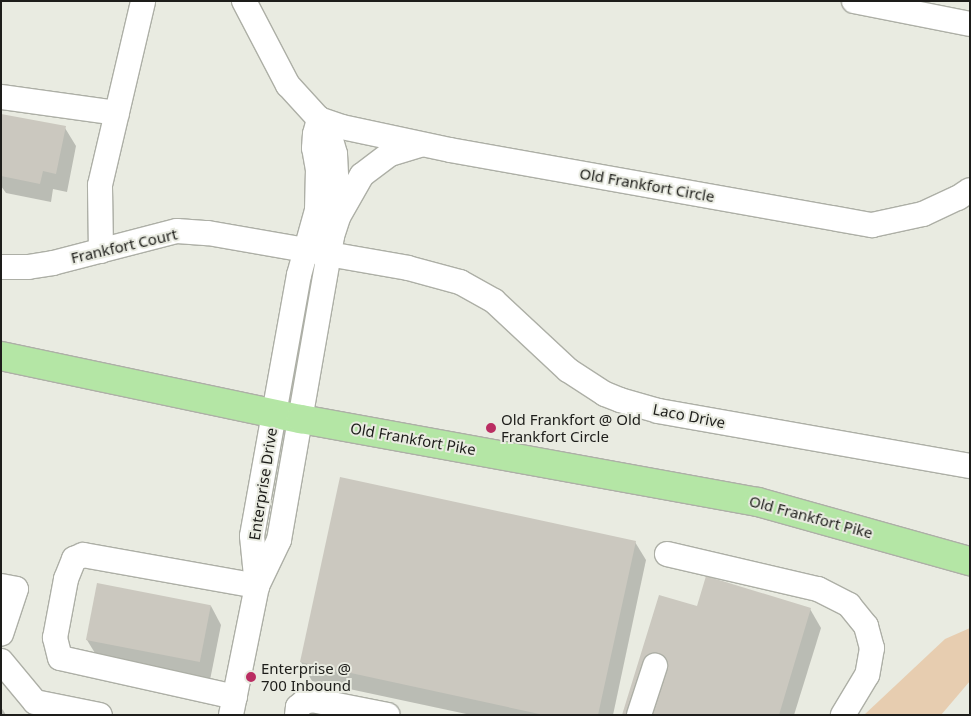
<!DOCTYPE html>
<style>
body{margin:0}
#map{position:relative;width:971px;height:716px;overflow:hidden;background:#e9ebe1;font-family:"Noto Sans",sans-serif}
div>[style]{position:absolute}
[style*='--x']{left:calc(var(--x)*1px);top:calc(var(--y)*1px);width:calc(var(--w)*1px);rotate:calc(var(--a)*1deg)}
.green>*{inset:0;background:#e7cdb0}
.shadow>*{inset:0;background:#0003}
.building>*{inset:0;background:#cbc8bf;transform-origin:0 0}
.roads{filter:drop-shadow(1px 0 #adafa6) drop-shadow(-1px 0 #adafa6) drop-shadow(0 1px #adafa6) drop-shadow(0 -1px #adafa6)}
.minor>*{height:24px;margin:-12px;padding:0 12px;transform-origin:12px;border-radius:12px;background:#fff}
.major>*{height:28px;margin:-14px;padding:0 14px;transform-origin:14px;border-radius:14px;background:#b4e6a5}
.dots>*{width:14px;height:14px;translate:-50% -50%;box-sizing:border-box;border:2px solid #e9ebe1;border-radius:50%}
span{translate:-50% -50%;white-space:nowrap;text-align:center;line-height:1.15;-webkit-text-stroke:4px #e9ebe1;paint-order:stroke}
.street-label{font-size:15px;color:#1d1d1a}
.poi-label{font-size:15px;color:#1d1d1a}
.left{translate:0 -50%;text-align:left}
.frame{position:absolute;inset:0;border:2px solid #1d1d1a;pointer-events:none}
</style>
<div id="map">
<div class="green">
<i style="clip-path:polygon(970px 628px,970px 681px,941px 715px,864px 715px,945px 639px)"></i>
</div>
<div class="shadow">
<i style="clip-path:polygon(1px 115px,65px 128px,76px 146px,67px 192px,53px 189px,51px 202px,6px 193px,1px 186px)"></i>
<i style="clip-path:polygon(635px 542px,646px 560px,613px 715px,471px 715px,312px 681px,301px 662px)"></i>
<i style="clip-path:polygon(211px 606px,221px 625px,210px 680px,98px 658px,87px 640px)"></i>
<i style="clip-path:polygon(697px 608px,810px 609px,821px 628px,794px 715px,623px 715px)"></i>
<i style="clip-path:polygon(1px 708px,3px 710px,6px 715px,1px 715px)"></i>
</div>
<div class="building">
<i style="clip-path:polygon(1px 114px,66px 126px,56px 174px,43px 171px,40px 184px,1px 176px)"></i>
<i style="clip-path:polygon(340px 477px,636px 541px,598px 715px,544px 715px,300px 662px)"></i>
<i style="clip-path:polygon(706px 576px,811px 608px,779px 715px,622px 715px,659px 595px,697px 606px)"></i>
<i style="left:97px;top:583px;width:116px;height:58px;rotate:11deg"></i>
</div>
<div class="roads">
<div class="minor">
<i style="--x:244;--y:1;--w:95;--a:62.4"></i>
<i style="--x:288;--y:85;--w:46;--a:47.6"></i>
<i style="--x:319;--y:119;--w:24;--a:19"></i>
<i style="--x:342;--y:127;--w:110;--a:12"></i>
<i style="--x:450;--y:150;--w:429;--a:10.1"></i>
<i style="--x:872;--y:225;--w:52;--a:-12.2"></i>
<i style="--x:923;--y:214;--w:38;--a:-25"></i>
<i style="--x:958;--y:198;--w:14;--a:-34"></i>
<i style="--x:854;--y:1;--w:118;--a:11.2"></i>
<i style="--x:1;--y:97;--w:117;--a:7.9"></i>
<i style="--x:319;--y:119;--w:17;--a:54"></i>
<i style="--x:329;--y:133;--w:22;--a:74"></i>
<i style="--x:335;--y:154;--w:60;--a:87.1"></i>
<i style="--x:101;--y:251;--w:66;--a:-90.9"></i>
<i style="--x:100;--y:185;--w:189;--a:-76.8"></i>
<i style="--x:1;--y:267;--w:27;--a:0"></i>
<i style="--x:28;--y:267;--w:25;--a:-9"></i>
<i style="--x:53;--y:263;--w:128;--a:-14.5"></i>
<i style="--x:177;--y:231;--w:31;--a:4"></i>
<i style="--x:208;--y:233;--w:203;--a:9.9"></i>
<i style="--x:408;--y:268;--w:54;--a:15.1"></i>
<i style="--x:460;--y:282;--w:39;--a:29"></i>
<i style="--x:494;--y:301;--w:101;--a:43"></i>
<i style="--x:568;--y:370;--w:44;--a:33"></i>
<i style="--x:605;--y:394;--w:16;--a:22"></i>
<i style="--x:620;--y:400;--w:40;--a:16"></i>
<i style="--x:658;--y:411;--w:317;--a:10"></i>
<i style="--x:667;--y:554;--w:155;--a:13.1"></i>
<i style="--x:818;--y:589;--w:35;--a:27"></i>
<i style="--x:849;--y:605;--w:27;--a:51"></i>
<i style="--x:866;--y:626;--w:23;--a:75"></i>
<i style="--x:872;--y:648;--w:27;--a:100"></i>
<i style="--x:867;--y:675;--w:47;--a:121"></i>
<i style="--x:1;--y:586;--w:15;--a:11"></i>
<i style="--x:16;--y:589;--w:47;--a:108.4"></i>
<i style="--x:257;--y:586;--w:50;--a:-95.7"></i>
<i style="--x:252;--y:536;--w:265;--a:-79.8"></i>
<i style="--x:299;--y:275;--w:67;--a:-74.5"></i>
<i style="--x:317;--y:210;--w:40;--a:-88.6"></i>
<i style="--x:318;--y:170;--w:22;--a:-100"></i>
<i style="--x:314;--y:148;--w:14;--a:-86"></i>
<i style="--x:315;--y:134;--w:16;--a:-75"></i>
<i style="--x:1;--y:661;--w:53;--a:50.3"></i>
<i style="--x:35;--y:702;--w:66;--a:11.3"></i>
<i style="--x:235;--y:697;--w:179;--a:-167.4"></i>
<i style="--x:60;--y:658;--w:21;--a:-104"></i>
<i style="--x:55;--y:638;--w:60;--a:-79.4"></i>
<i style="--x:66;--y:579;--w:22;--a:-68"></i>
<i style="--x:74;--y:559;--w:10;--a:-24"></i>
<i style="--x:83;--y:555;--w:177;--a:10.1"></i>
<i style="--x:231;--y:715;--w:132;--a:-78.6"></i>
<i style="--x:257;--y:586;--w:51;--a:-64.4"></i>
<i style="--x:279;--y:540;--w:309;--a:-80.1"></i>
<i style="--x:332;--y:236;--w:20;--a:-72"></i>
<i style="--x:338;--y:217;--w:48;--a:-60.3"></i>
<i style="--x:362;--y:175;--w:35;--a:-37"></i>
<i style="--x:390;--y:154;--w:31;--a:-17"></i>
<i style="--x:297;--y:715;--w:8;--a:-83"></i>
<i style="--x:298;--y:707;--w:8;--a:-40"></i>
<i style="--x:304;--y:702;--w:8;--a:-14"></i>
<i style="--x:312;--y:700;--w:77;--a:11.2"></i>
<i style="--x:639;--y:715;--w:52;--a:-71.9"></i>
</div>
<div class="major">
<i style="--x:1;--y:356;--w:307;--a:11.9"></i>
<i style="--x:301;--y:419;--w:464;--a:10.3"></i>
<i style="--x:758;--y:502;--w:220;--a:15.6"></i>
</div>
</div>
<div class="dots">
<i style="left:491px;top:428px;background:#ba2d62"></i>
<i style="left:251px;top:677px;background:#ba2d62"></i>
</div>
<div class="street-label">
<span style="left:647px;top:185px;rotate:10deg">Old Frankfort Circle</span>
<span style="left:124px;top:246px;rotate:-13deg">Frankfort Court</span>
<span style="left:689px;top:416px;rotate:11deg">Laco Drive</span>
<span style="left:413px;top:439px;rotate:10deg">Old Frankfort Pike</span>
<span style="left:263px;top:484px;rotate:-81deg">Enterprise Drive</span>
<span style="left:811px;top:517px;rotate:15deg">Old Frankfort Pike</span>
</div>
<div class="poi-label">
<span class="left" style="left:501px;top:428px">Old Frankfort @ Old<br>Frankfort Circle</span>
<span class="left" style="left:261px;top:677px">Enterprise @<br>700 Inbound</span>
</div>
<div class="frame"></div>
</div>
